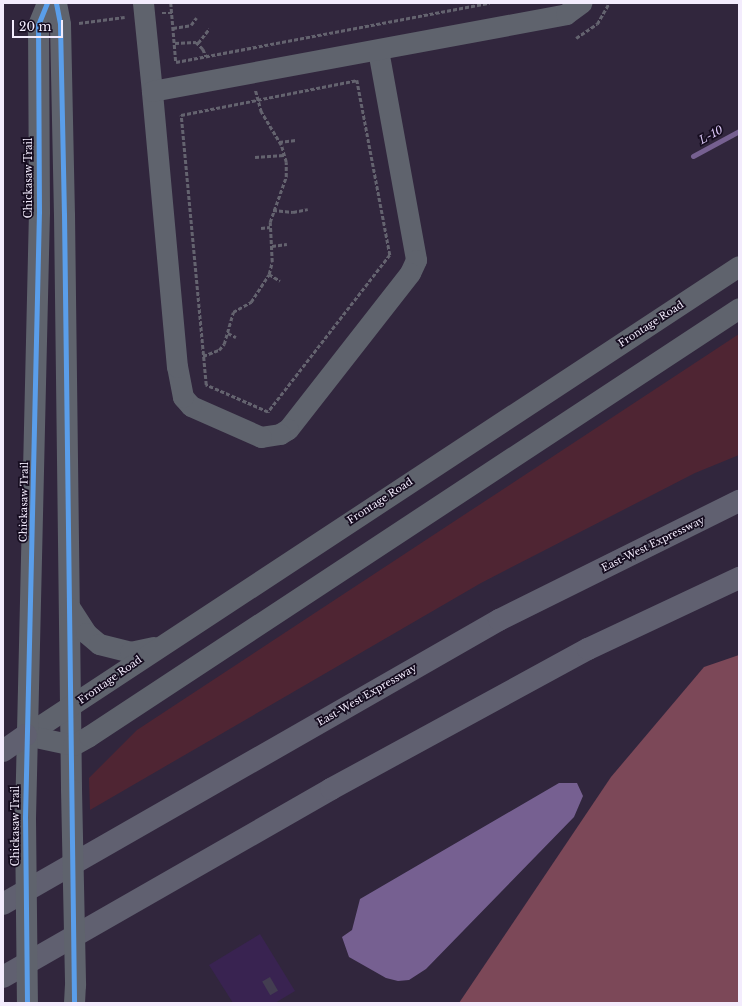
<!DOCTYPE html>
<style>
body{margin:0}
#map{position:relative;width:742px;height:1006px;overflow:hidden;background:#31263d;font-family:"Libre Baskerville",serif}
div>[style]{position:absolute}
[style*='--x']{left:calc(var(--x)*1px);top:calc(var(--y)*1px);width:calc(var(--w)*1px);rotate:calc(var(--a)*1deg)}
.built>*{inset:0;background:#392351}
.green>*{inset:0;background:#4f2533}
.forest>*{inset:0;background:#7c4858}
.water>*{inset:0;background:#766091}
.stream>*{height:5px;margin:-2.5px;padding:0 2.5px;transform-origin:2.5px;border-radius:2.5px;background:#766091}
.building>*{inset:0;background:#433d51;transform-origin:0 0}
.path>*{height:2.5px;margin-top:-1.25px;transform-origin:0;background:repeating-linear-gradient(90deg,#64636f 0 4px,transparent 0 6px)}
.minor>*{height:21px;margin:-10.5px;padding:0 10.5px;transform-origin:10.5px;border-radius:10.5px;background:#5f636d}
.highway>*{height:22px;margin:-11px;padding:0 11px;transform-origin:11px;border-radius:11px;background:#606070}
.minor-bridge>*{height:21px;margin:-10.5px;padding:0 10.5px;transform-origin:10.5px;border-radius:10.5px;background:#5f636d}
.cycleway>*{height:5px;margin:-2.5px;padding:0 2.5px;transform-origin:2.5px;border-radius:2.5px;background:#5a9eea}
span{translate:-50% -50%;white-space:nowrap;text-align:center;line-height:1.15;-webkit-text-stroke:3.5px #150c1f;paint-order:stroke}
.street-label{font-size:10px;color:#f3ecfd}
.water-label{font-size:11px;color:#d9c5f4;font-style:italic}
.frame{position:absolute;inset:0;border:4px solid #f3ecfd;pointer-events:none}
.scale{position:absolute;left:12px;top:20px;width:51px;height:18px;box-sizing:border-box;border:2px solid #f3ecfd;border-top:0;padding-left:5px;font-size:12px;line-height:14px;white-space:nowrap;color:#f3ecfd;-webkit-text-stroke:3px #150c1f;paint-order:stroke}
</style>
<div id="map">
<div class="built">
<i style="clip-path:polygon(260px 934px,295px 991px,275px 1003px,233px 1003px,209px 965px)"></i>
</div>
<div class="green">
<i style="clip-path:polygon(739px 334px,739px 455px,695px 473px,481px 583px,90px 810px,89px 778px,137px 730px)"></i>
</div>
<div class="forest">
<i style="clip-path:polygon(739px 655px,739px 1003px,459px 1003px,611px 777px,704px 667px)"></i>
</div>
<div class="water">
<i style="clip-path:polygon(559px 783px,577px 783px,583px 796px,574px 817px,426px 969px,409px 980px,398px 981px,386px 978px,349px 957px,342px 937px,352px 930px,360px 899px)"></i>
</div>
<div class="stream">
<i style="--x:693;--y:156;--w:52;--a:-28.5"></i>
</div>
<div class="building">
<i style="left:270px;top:977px;width:16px;height:9px;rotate:60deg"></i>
</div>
<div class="path">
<i style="--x:171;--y:3;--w:59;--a:85.2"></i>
<i style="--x:176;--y:62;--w:319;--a:-10.7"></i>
<i style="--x:162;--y:13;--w:10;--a:0"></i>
<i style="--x:79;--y:23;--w:46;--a:-7.4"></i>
<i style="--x:173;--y:28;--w:18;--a:-9"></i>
<i style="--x:191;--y:25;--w:9;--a:-54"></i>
<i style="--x:576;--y:38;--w:25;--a:-34"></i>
<i style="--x:597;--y:24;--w:24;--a:-60"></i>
<i style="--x:175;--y:43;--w:21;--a:-3"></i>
<i style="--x:196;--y:42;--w:10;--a:45"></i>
<i style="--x:203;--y:49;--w:8;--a:67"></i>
<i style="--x:198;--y:43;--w:18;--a:-52"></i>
<i style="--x:357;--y:80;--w:178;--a:79.3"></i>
<i style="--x:390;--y:255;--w:199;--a:127.8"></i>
<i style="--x:268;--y:412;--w:68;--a:-156.5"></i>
<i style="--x:206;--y:385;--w:271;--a:-95.3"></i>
<i style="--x:181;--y:115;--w:179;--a:-11.2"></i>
<i style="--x:279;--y:142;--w:17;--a:-7"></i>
<i style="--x:255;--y:157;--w:29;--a:-4"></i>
<i style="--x:273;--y:210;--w:20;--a:6"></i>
<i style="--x:293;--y:212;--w:15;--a:-11"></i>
<i style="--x:261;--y:228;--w:9;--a:-6"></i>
<i style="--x:272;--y:246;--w:15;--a:-8"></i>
<i style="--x:269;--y:274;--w:13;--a:32"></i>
<i style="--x:228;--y:333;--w:9;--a:27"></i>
<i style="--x:203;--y:356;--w:17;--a:-21"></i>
<i style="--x:219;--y:350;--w:8;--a:-50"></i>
<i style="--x:224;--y:344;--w:33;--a:-74"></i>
<i style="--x:233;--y:312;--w:21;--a:-29"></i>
<i style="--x:251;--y:302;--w:33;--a:-57"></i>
<i style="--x:269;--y:274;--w:12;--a:-76"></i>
<i style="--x:272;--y:262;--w:40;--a:-92.9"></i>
<i style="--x:270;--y:222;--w:48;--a:-70.4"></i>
<i style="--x:286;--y:177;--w:15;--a:-90"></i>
<i style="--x:286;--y:162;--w:18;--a:-106"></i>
<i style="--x:281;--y:145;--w:39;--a:-121"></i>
<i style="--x:261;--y:112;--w:23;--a:-105"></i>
</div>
<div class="minor">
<i style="--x:56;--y:3;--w:21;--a:79"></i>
<i style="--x:60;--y:24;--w:190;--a:88.8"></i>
<i style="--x:64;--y:214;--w:575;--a:89.3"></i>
<i style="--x:143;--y:3;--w:88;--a:84.2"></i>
<i style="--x:378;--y:50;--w:213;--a:79.7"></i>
<i style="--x:416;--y:260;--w:14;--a:115"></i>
<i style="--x:410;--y:273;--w:198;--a:128"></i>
<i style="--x:288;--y:429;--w:9;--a:148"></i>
<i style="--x:280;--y:434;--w:19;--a:171"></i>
<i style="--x:261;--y:437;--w:77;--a:-156.1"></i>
<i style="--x:191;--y:406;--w:12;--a:-132"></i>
<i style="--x:183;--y:397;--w:31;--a:-101"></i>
<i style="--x:177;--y:367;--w:277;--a:-95.2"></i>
<i style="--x:152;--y:91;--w:421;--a:-10.5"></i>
<i style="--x:566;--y:14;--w:19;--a:-36"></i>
<i style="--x:70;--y:608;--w:30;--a:57"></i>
<i style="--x:86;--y:633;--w:17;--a:40"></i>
<i style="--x:99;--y:644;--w:32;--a:14"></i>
<i style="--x:130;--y:652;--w:24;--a:-12"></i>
<i style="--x:26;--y:735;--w:853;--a:-33.34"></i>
<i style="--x:26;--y:735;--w:48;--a:12"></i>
<i style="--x:73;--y:745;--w:18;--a:-29"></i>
<i style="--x:89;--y:736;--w:778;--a:-33.36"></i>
<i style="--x:25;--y:818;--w:606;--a:-88.68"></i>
<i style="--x:39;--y:212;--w:187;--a:-90.3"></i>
<i style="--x:38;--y:25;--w:24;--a:-68"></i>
<i style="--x:74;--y:1003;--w:18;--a:-87"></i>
</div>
<div class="highway">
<i style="--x:3;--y:751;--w:28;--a:-35"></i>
<i style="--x:3;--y:904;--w:572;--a:-29.79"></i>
<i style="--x:499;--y:620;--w:268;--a:-26.4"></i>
<i style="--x:3;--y:977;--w:378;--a:-29.8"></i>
<i style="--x:331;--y:789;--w:293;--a:-28.6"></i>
<i style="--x:588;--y:649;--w:167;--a:-25.2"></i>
</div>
<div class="minor-bridge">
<i style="--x:71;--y:789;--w:196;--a:88.8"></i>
<i style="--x:25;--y:818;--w:185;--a:89.4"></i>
</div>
<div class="cycleway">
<i style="--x:56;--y:3;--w:21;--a:79"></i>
<i style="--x:60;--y:24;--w:190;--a:88.8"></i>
<i style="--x:64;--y:214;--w:789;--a:89.27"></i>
<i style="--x:27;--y:1003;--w:185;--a:-90.6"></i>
<i style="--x:25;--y:818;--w:606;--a:-88.68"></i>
<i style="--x:39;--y:212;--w:187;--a:-90.3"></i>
<i style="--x:38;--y:25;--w:24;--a:-68"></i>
</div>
<div class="street-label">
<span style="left:29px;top:178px;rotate:-90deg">Chickasaw Trail</span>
<span style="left:651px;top:324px;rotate:-33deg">Frontage Road</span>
<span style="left:380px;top:501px;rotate:-33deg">Frontage Road</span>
<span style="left:24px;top:502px;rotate:-89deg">Chickasaw Trail</span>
<span style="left:653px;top:544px;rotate:-26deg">East-West Expressway</span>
<span style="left:110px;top:680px;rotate:-35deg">Frontage Road</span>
<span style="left:367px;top:695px;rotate:-30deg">East-West Expressway</span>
<span style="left:16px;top:826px;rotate:-90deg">Chickasaw Trail</span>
</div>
<div class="water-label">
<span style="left:711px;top:135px;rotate:-29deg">L-10</span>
</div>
<div class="frame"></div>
<div class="scale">20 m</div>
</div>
